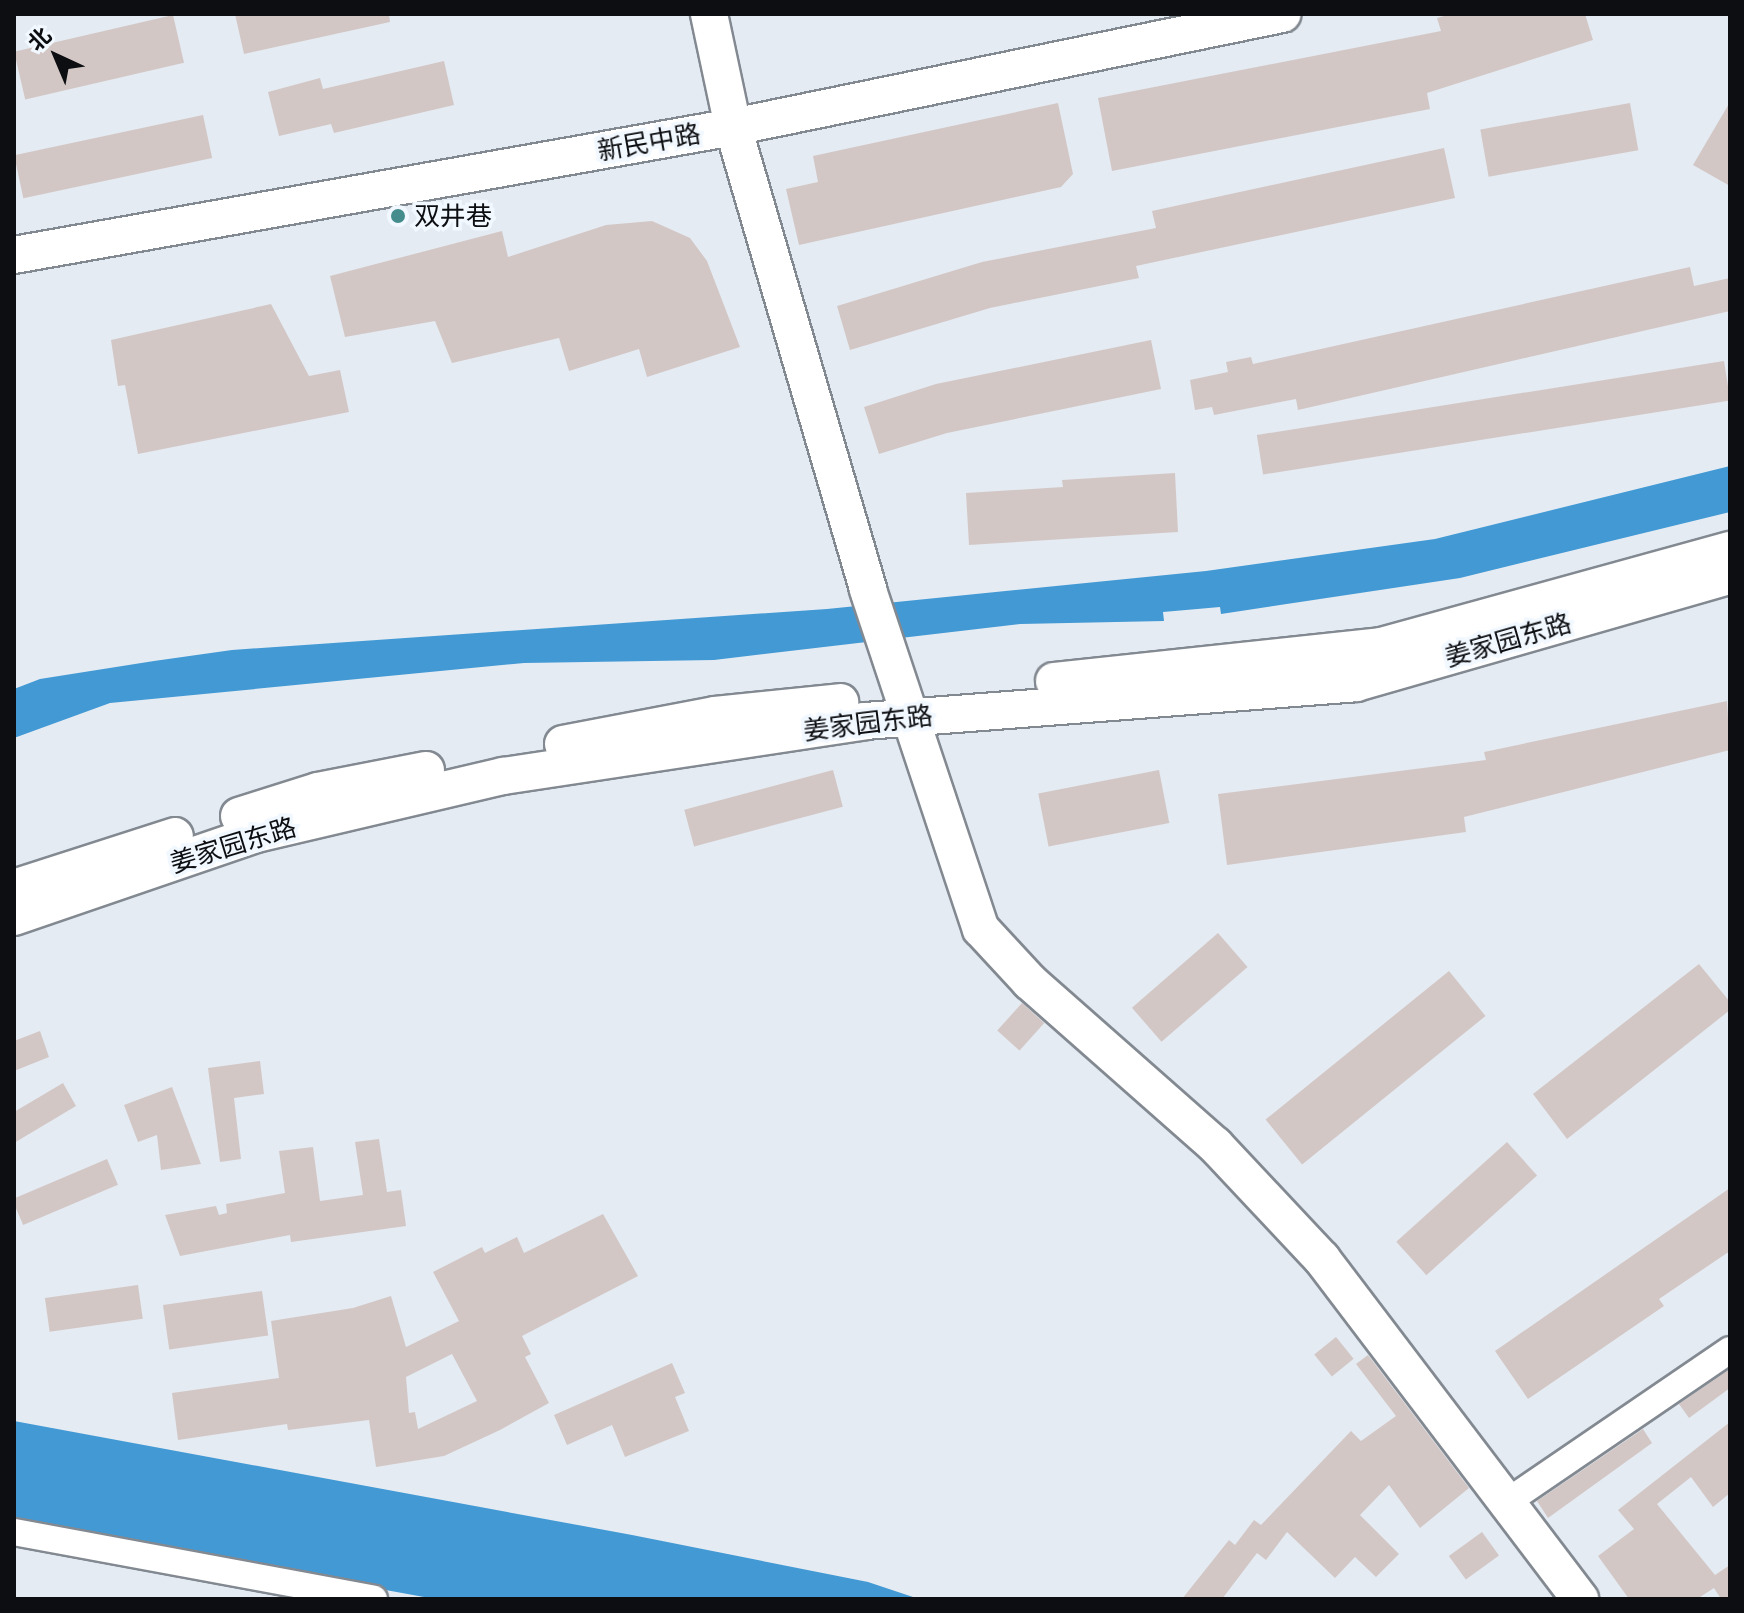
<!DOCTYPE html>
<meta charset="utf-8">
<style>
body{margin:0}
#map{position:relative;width:1744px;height:1613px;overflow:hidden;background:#e4ebf3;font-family:Merriweather,"Noto Sans SC",serif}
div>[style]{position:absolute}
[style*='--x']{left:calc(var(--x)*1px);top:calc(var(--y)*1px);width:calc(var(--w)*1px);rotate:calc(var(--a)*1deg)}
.water>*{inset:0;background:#4299d4}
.building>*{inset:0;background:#d3c7c5;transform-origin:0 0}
.roads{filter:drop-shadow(2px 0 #838991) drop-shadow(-2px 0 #838991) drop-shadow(0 2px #838991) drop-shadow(0 -2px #838991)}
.street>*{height:26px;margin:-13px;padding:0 13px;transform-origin:13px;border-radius:13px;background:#fff}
.secondary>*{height:36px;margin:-18px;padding:0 18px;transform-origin:18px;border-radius:18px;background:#fff}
.dots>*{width:22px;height:22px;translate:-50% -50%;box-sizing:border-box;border:4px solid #f2f8ff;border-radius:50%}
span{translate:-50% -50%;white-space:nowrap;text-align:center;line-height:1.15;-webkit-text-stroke:7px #f2f8ff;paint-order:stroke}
.street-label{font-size:26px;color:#0c0e11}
.poi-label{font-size:26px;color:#0c0e11}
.left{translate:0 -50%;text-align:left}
.frame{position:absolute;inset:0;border:16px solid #0c0e11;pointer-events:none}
.north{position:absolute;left:16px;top:16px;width:80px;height:80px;-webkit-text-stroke:6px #f2f8ff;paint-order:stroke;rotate:316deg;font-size:22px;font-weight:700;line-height:32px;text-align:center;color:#0c0e11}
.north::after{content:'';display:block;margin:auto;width:28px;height:36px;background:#0c0e11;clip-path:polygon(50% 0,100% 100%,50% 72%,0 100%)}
</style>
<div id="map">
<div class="water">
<i style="clip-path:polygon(1730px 466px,1730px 512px,1460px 578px,1221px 614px,1220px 607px,1163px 612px,1164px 621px,1020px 624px,714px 660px,524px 663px,110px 703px,14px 738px,14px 689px,40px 679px,154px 661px,232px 650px,827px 609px,1206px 571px,1435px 539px)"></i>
<i style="clip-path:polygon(14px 1421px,632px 1535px,868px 1582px,919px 1599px,435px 1599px,14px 1522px)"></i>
</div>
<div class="building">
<i style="clip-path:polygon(235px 14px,389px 14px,390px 22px,244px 54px)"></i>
<i style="clip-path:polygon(1451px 14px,1585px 14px,1593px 40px,1427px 93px,1430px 109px,1112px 171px,1098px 98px,1441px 31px,1437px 18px)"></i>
<i style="left:173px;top:15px;width:49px;height:163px;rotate:77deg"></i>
<i style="clip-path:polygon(444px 61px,454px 105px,334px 133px,331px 124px,279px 136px,268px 92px,320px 78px,323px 89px)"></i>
<i style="clip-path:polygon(1730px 102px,1730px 186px,1693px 165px)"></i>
<i style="clip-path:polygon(1058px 103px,1073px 174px,1061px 187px,799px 245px,786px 189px,818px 182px,813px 156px)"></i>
<i style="left:1630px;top:103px;width:48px;height:152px;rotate:80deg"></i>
<i style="left:203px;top:115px;width:44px;height:193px;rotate:78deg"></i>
<i style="clip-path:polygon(1444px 148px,1455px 198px,1136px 266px,1139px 278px,990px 308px,850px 350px,837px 306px,982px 262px,1156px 228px,1152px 211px)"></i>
<i style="clip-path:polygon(652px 221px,690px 238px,707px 261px,740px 347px,647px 377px,639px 349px,569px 371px,559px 338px,452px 363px,435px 321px,345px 337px,330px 276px,502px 231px,508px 257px,606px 225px)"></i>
<i style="clip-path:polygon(1690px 267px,1694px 286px,1730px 278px,1730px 311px,1298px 410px,1296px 399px,1214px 415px,1212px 407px,1195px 410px,1190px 380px,1228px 372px,1226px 362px,1251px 357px,1253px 364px)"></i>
<i style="clip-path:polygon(271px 304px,309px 376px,340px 370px,349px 412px,138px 454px,125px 385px,118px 386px,111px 340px)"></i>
<i style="clip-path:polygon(1151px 340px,1161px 389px,947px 433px,879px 454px,864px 407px,936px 384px)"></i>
<i style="left:1724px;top:361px;width:40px;height:473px;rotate:81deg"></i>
<i style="clip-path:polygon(1175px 473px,1178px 532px,969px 545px,966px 493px,1063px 487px,1062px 480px)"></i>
<i style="clip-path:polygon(1727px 701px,1730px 750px,1464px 817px,1466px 832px,1227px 865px,1218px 794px,1486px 760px,1484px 752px)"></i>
<i style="left:833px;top:770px;width:38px;height:154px;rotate:75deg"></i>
<i style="left:1159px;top:770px;width:54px;height:123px;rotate:79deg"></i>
<i style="left:1218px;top:933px;width:45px;height:114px;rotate:49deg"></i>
<i style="clip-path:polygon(1699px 964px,1730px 1002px,1730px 1010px,1567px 1139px,1533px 1094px)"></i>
<i style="left:1449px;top:971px;width:58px;height:236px;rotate:51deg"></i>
<i style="left:1022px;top:1003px;width:30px;height:37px;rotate:42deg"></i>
<i style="clip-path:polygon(40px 1031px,49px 1057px,14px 1071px,14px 1041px)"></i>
<i style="clip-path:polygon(260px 1061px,264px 1094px,234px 1098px,241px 1159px,220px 1162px,208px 1068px)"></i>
<i style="clip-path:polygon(63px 1083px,76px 1106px,14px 1143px,14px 1112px)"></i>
<i style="clip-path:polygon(172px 1087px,201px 1164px,161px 1170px,157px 1135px,138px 1142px,124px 1105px)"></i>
<i style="clip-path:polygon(379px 1139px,387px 1192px,401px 1190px,406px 1226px,291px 1242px,290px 1235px,180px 1256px,165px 1215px,216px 1206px,219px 1215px,227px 1213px,226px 1204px,285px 1193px,279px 1151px,313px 1147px,320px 1201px,363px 1195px,355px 1142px)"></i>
<i style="left:1507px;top:1142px;width:45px;height:149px;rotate:48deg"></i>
<i style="left:107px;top:1159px;width:28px;height:103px;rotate:67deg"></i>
<i style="clip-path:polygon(1730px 1188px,1730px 1251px,1659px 1299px,1664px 1306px,1528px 1399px,1495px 1351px)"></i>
<i style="clip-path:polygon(evenodd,603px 1214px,638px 1276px,522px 1336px,531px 1354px,525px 1357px,549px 1403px,500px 1430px,444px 1456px,376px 1467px,369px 1420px,288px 1430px,287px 1424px,178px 1440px,172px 1393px,279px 1378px,271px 1321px,353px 1308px,391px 1296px,406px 1347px,459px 1321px,433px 1272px,482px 1247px,485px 1253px,517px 1237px,524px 1253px,603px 1214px,452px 1354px,477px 1401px,418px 1429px,415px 1412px,409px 1413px,406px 1377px,452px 1354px)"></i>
<i style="left:138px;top:1285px;width:34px;height:94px;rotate:82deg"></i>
<i style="left:262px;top:1291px;width:45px;height:100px;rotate:82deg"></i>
<i style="left:1336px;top:1337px;width:28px;height:28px;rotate:51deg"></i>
<i style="clip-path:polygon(1368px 1355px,1469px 1488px,1420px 1528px,1389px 1485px,1360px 1515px,1399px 1554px,1376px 1577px,1355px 1557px,1335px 1578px,1287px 1532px,1266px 1560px,1257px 1553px,1222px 1599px,1182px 1599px,1229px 1540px,1235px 1545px,1254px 1520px,1261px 1525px,1351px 1431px,1361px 1441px,1396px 1416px,1356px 1364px)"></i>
<i style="clip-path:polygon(672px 1363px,685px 1393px,675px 1397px,689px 1431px,625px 1457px,612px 1425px,567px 1445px,554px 1415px)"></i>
<i style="clip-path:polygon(1730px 1369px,1730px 1388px,1689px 1418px,1679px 1404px)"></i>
<i style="clip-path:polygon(1730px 1422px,1730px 1493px,1713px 1507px,1691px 1477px,1657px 1504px,1715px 1575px,1730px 1565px,1730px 1599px,1721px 1599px,1714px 1588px,1697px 1599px,1629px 1599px,1598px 1556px,1634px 1529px,1618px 1510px)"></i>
<i style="clip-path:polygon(1643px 1429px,1652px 1443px,1548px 1518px,1537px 1501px)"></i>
<i style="left:1482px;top:1532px;width:29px;height:41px;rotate:54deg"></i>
</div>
<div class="roads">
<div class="street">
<i style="--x:1510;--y:1500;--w:266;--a:-34.3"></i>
<i style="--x:14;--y:1532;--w:366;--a:10.5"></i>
</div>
<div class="secondary">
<i style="--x:709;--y:14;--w:116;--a:78"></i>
<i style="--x:733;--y:127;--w:482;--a:73.7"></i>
<i style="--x:868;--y:590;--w:357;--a:71.6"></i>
<i style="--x:981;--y:929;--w:72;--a:47.2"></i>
<i style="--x:1030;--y:982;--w:247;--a:41.4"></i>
<i style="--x:1215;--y:1145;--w:156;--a:46.8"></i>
<i style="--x:1322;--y:1259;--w:427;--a:52.8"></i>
<i style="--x:14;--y:255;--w:730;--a:-10.09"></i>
<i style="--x:733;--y:127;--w:561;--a:-11.63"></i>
<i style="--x:1054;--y:681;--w:329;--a:-6.1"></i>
<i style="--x:1381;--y:646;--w:362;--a:-15.4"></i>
<i style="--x:563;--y:744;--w:155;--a:-10.8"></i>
<i style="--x:715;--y:715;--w:126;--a:-5.9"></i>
<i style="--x:239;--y:816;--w:83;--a:-17.6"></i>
<i style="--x:318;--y:791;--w:110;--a:-11"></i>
<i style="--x:14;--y:888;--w:169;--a:-17.9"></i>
<i style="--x:14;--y:917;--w:260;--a:-18.9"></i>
<i style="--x:260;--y:833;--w:250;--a:-13.2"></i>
<i style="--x:503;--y:776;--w:366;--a:-8.6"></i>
<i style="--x:865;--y:721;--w:492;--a:-4.4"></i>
<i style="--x:1356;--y:683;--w:389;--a:-16"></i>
</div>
</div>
<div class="dots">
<i style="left:398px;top:216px;background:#458d8c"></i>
</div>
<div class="street-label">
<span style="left:649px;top:142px;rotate:-10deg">新民中路</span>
<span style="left:1508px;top:640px;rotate:-16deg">姜家园东路</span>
<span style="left:868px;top:723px;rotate:-7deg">姜家园东路</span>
<span style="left:233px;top:845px;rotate:-17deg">姜家园东路</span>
</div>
<div class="poi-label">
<span class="left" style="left:414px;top:216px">双井巷</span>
</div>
<div class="frame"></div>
<div class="north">北</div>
</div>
